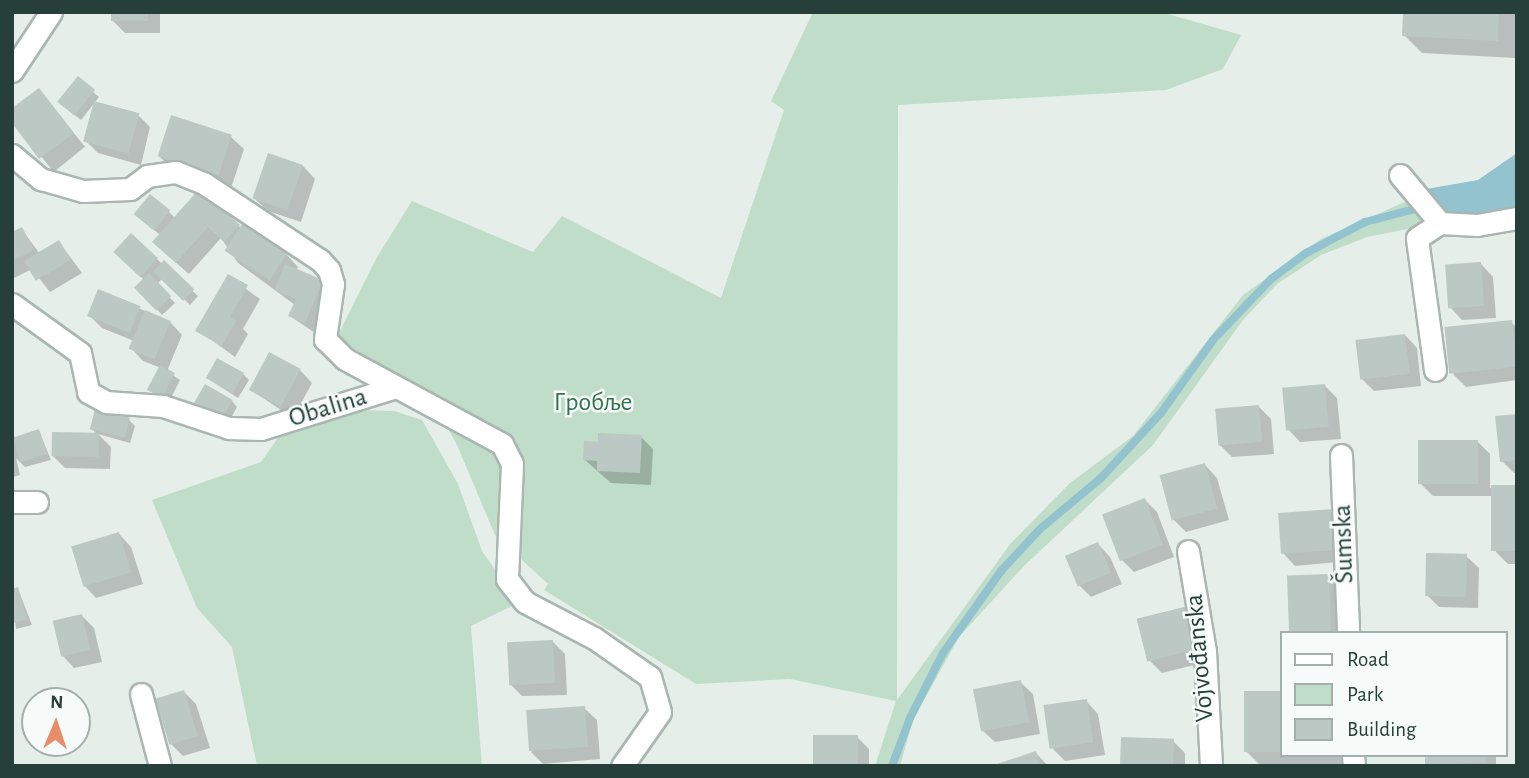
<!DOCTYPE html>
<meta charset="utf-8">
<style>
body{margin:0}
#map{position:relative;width:1529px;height:778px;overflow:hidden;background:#e6eeea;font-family:"Alegreya Sans",sans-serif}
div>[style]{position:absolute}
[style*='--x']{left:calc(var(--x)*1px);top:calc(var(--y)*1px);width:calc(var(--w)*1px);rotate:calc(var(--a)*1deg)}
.green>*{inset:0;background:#c0ddc9}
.water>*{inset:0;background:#92c3ce}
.shadow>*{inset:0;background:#0003;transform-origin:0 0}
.stream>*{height:8px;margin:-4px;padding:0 4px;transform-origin:4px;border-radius:4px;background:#92c3ce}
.building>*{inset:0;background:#bbc8c3;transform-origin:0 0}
.roads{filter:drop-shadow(2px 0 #a9b6b1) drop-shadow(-2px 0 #a9b6b1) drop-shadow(0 2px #a9b6b1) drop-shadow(0 -2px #a9b6b1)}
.minor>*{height:21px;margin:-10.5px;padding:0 10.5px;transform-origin:10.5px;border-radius:10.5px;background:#fff}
span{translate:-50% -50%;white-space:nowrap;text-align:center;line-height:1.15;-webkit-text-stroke:5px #f6faf8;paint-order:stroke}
.park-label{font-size:26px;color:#33734d}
.street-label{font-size:26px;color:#263f39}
.frame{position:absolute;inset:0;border:14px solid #263f39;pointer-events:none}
.legend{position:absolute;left:1280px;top:631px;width:228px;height:126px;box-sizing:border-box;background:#f6faf8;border:2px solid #a3afac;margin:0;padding:9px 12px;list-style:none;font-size:21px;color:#263f39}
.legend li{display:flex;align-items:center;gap:14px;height:35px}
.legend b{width:35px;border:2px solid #a3afac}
.north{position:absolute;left:21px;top:687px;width:70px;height:70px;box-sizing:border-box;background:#f6faf8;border:2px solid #a3afac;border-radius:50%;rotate:2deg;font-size:19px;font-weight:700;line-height:28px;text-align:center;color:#263f39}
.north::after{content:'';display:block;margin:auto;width:24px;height:32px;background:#e88d69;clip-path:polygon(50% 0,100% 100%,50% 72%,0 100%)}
</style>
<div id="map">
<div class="green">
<i style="clip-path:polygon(813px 12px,1161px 12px,1241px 35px,1223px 69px,1166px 90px,898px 105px,897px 700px,1011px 543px,1070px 483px,1133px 436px,1243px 295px,1321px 239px,1407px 201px,1428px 225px,1367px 237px,1321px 255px,1277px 284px,1243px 320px,1153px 445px,1024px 566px,959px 637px,913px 720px,900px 766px,875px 766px,896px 701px,790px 679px,696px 684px,544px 590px,548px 584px,495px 535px,457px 445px,426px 388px,404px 383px,337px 337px,377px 257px,412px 201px,533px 252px,562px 216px,721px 298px,784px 110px,771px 101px)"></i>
<i style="clip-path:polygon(356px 410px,394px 411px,422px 420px,458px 484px,482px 551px,518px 603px,471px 626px,482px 766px,257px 766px,232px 647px,197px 608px,152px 500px,261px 462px,282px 432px)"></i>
</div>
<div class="water">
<i style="clip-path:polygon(1517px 153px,1517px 208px,1479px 217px,1446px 215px,1426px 189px,1478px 180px)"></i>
</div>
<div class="shadow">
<i style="clip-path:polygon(112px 12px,160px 12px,160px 33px,125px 33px,112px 20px)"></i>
<i style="clip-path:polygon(1405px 12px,1517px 12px,1516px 58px,1422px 53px,1404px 35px)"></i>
<i style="left:39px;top:90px;width:73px;height:40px;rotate:51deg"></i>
<i style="clip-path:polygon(93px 92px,99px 97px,81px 120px,65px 107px)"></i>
<i style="clip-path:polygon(138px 115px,150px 127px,141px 165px,98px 153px,86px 141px)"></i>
<i style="clip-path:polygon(231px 137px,244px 149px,231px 188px,171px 168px,159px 156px)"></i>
<i style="clip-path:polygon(303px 166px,315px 179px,301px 222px,268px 211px,255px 199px)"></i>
<i style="clip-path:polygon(200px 191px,241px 228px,286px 254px,298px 267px,296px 270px,322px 281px,335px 294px,318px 335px,290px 316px,295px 305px,238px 263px,221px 238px,189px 274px,166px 254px,160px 235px,142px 220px,169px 212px,175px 218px)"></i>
<i style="clip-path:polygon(22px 230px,40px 254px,59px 242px,82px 273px,50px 292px,32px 269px,12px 279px,12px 234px)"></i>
<i style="clip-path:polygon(131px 236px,198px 296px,190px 305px,163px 278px,157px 284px,175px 303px,162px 315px,136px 287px,144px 280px,116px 252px)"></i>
<i style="clip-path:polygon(1481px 264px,1493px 277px,1496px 318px,1462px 320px,1450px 307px)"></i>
<i style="clip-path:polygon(228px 276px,260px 299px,243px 329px,248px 334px,235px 357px,198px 330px)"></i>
<i style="clip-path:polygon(99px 291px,170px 322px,182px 335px,167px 371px,180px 380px,169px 402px,150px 390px,161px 368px,143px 361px,131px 348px,134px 341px,102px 328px,89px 315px)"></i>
<i style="clip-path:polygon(1511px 322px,1517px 328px,1517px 380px,1466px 387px,1453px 374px)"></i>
<i style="clip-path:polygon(1405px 335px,1417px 348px,1421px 386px,1374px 391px,1361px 378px)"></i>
<i style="clip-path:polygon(300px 370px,312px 383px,293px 418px,251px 390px)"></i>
<i style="clip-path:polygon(243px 374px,249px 380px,238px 398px,207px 378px)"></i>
<i style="clip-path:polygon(1325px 386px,1337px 398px,1341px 439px,1300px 442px,1288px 429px)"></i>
<i style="clip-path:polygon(232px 401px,237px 407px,227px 425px,201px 411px)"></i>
<i style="clip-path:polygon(1259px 407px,1271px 419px,1274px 454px,1232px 457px,1220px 445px)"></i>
<i style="clip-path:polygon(1517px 416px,1517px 473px,1514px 473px,1502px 461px)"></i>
<i style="clip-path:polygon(129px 420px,135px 426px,130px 443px,98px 434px,111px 447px,110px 469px,65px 468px,53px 456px,98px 435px,91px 428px)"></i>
<i style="clip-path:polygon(39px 431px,51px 460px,25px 467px,16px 458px,20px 475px,12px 477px,12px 439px)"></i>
<i style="clip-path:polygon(641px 437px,653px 449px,651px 485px,611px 483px,585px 460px,600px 444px)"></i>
<i style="clip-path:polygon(1477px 441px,1490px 454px,1490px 488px,1517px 487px,1517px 564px,1508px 564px,1496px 552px,1494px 496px,1433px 496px,1421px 484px)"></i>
<i style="clip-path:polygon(1205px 465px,1217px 478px,1229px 520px,1186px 532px,1173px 519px)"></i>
<i style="clip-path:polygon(1145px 500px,1157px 512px,1174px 557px,1134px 572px,1121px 559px)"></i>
<i style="clip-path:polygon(1333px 511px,1348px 561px,1295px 566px,1283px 553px)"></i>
<i style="clip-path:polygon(119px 534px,131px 547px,143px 584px,96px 598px,84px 585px)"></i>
<i style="clip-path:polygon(1098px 544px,1110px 557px,1122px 584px,1091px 597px,1079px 585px)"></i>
<i style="clip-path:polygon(1466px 556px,1479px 568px,1478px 608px,1439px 607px,1427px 595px)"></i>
<i style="clip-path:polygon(1328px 576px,1347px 594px,1348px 633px,1290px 633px)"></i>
<i style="clip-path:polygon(18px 589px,32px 625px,16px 629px,12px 590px)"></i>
<i style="clip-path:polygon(1187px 608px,1210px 661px,1162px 673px,1150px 661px)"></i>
<i style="clip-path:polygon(82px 616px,94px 628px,102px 662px,74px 668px,62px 655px)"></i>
<i style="clip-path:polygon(553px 642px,565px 654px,567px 695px,522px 696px,510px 684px)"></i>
<i style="clip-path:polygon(1020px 682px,1033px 694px,1040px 734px,995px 742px,982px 730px)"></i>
<i style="clip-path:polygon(184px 692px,196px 704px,210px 748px,183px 756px,171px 744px)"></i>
<i style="clip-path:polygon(1246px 693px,1282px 693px,1282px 755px,1353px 755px,1353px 766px,1261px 766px,1247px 752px)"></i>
<i style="clip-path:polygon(1086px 701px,1098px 714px,1105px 755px,1065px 761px,1053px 749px)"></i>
<i style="clip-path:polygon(584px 708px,597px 720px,600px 759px,543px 764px,531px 752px)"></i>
<i style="clip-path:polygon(857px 737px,869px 749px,869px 766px,814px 766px)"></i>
<i style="clip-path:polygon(1173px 741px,1185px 753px,1185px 766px,1121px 766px)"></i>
<i style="clip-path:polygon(1036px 753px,1048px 766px,998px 766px)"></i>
<i style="left:1427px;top:755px;width:69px;height:11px"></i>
</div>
<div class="stream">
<i style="--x:892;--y:766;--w:51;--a:-69.4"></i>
<i style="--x:910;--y:718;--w:73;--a:-63.1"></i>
<i style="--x:943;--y:653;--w:100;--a:-54.7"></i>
<i style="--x:1001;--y:571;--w:57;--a:-47.1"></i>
<i style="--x:1040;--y:529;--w:80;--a:-39.9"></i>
<i style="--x:1101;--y:478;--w:88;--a:-47.3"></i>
<i style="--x:1161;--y:413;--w:90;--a:-54.5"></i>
<i style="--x:1213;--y:340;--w:84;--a:-46.4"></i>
<i style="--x:1271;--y:279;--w:44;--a:-36.6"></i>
<i style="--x:1306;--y:253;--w:67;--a:-27.7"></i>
<i style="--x:1365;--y:222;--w:60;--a:-14.5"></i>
</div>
<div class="building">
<i style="left:111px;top:12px;width:37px;height:9px"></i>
<i style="clip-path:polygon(1403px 12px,1499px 12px,1498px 41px,1402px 36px)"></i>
<i style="left:78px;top:76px;width:22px;height:33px;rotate:39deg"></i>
<i style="clip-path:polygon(39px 88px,74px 133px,39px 159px,12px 123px,12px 108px)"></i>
<i style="left:94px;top:101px;width:47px;height:42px;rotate:15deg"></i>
<i style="left:171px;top:115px;width:64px;height:43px;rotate:18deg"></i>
<i style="left:268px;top:153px;width:37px;height:48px;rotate:19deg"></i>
<i style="clip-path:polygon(199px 189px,240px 225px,224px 242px,208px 227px,176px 263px,152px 242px)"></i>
<i style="left:150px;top:194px;width:26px;height:26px;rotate:39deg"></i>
<i style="left:242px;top:224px;width:54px;height:32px;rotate:33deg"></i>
<i style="clip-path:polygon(22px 227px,34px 250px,12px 261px,12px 232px)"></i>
<i style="left:131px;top:233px;width:37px;height:26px;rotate:43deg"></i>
<i style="left:59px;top:240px;width:23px;height:41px;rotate:59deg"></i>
<i style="left:164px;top:260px;width:42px;height:16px;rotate:44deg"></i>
<i style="left:1481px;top:262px;width:44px;height:36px;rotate:86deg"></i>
<i style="clip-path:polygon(285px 264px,323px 280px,305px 323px,288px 316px,296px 299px,274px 290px)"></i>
<i style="left:149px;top:273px;width:32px;height:21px;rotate:46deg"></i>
<i style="clip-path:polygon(228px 274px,248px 285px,230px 317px,236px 321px,222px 346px,195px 331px)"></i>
<i style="left:98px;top:289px;width:46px;height:29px;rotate:22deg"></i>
<i style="left:145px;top:310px;width:28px;height:42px;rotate:23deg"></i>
<i style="left:1512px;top:320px;width:47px;height:68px;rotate:84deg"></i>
<i style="left:1405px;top:334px;width:40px;height:50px;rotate:83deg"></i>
<i style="left:269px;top:352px;width:36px;height:43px;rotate:28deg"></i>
<i style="left:217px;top:358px;width:31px;height:23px;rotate:29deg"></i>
<i style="left:160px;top:365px;width:17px;height:28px;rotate:28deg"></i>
<i style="left:205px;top:384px;width:32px;height:24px;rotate:30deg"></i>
<i style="left:1325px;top:384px;width:43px;height:43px;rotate:85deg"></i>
<i style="left:1259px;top:405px;width:37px;height:44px;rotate:85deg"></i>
<i style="left:95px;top:409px;width:36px;height:21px;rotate:14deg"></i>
<i style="clip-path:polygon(1517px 414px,1517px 460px,1500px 462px,1495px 416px)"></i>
<i style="left:39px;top:429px;width:26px;height:28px;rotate:72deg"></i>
<i style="left:52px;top:432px;width:47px;height:24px;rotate:1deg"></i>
<i style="clip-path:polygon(598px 433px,642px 435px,640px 473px,597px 471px,597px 461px,583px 460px,584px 441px,598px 442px)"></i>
<i style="left:1478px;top:440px;width:44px;height:60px;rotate:90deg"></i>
<i style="left:1205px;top:463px;width:47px;height:47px;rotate:75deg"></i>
<i style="left:1517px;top:485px;width:66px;height:26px;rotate:90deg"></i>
<i style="left:1145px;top:498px;width:50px;height:46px;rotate:69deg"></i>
<i style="left:1334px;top:509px;width:41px;height:56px;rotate:86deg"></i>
<i style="left:119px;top:532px;width:42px;height:50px;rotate:73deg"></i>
<i style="left:1098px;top:542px;width:33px;height:36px;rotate:67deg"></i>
<i style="left:1426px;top:553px;width:41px;height:43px;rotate:1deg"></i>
<i style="left:1329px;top:574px;width:59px;height:42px;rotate:88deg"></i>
<i style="clip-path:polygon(18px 587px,27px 620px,12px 623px,12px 589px)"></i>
<i style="left:1188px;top:606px;width:44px;height:53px;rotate:76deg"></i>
<i style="left:82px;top:614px;width:37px;height:30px;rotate:77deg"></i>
<i style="left:553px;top:640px;width:43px;height:46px;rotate:87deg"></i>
<i style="left:1021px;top:680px;width:43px;height:49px;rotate:79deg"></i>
<i style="left:184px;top:690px;width:48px;height:30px;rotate:73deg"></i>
<i style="left:1244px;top:691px;width:38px;height:61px"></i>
<i style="left:1087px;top:699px;width:44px;height:44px;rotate:82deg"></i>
<i style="left:585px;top:706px;width:41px;height:59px;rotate:86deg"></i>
<i style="left:813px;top:735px;width:45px;height:31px"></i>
<i style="left:1121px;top:737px;width:53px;height:29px;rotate:2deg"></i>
<i style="clip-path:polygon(1036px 751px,1041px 766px,994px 766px,994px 765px)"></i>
<i style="clip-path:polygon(1425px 755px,1485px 755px,1485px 763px,1425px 765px)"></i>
</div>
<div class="roads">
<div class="minor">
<i style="--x:12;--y:71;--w:71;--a:-56.5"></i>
<i style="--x:12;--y:155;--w:38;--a:40"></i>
<i style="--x:41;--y:179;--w:44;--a:15.9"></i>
<i style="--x:83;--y:191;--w:47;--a:-2.4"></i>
<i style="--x:130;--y:189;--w:21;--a:-37"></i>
<i style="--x:147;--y:176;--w:29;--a:-8"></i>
<i style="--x:176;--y:172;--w:31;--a:22"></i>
<i style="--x:205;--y:184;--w:138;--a:33.5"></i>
<i style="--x:320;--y:260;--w:13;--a:48"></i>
<i style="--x:329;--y:270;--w:15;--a:74"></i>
<i style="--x:333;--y:284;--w:56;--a:98.3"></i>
<i style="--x:325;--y:339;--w:28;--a:45"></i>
<i style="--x:345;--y:359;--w:179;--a:28.4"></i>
<i style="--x:502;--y:444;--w:22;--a:63"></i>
<i style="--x:512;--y:464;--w:115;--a:92.5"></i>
<i style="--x:507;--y:579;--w:29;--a:52"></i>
<i style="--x:525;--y:602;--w:78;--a:27.6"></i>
<i style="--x:594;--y:638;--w:68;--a:34.9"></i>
<i style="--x:650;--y:677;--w:36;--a:74"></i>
<i style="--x:660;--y:712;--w:66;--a:125.1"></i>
<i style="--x:1400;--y:175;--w:62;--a:50.2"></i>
<i style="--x:12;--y:304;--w:84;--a:35.8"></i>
<i style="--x:80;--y:353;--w:40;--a:78"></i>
<i style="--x:88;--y:392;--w:21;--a:29"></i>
<i style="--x:106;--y:402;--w:57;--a:4"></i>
<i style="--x:163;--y:406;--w:70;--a:18.4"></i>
<i style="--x:229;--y:428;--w:32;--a:2"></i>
<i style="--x:261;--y:429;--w:138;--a:-17.3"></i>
<i style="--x:1435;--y:370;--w:133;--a:-97.8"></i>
<i style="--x:1417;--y:238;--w:27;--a:-33"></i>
<i style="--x:1440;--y:223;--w:37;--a:3"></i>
<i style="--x:1477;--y:225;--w:41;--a:-9.9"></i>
<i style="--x:1341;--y:455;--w:178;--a:87.7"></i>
<i style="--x:12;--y:502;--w:25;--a:0"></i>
<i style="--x:1188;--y:551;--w:101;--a:80.4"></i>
<i style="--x:1205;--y:651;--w:115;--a:87"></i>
<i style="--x:141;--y:694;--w:74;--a:75.2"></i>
<i style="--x:1353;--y:755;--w:11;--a:85"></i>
</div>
</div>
<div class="park-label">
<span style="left:593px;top:403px">Гробље</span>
</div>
<div class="street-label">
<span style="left:328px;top:408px;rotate:-17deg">Obalina</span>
<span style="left:1344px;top:544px;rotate:-92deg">Šumska</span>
<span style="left:1200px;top:658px;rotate:-95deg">Vojvođanska</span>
</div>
<div class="frame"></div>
<ul class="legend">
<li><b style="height:9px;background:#fff"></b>Road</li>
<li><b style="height:19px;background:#c0ddc9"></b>Park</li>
<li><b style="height:19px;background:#bbc8c3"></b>Building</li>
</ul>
<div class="north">N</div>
</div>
